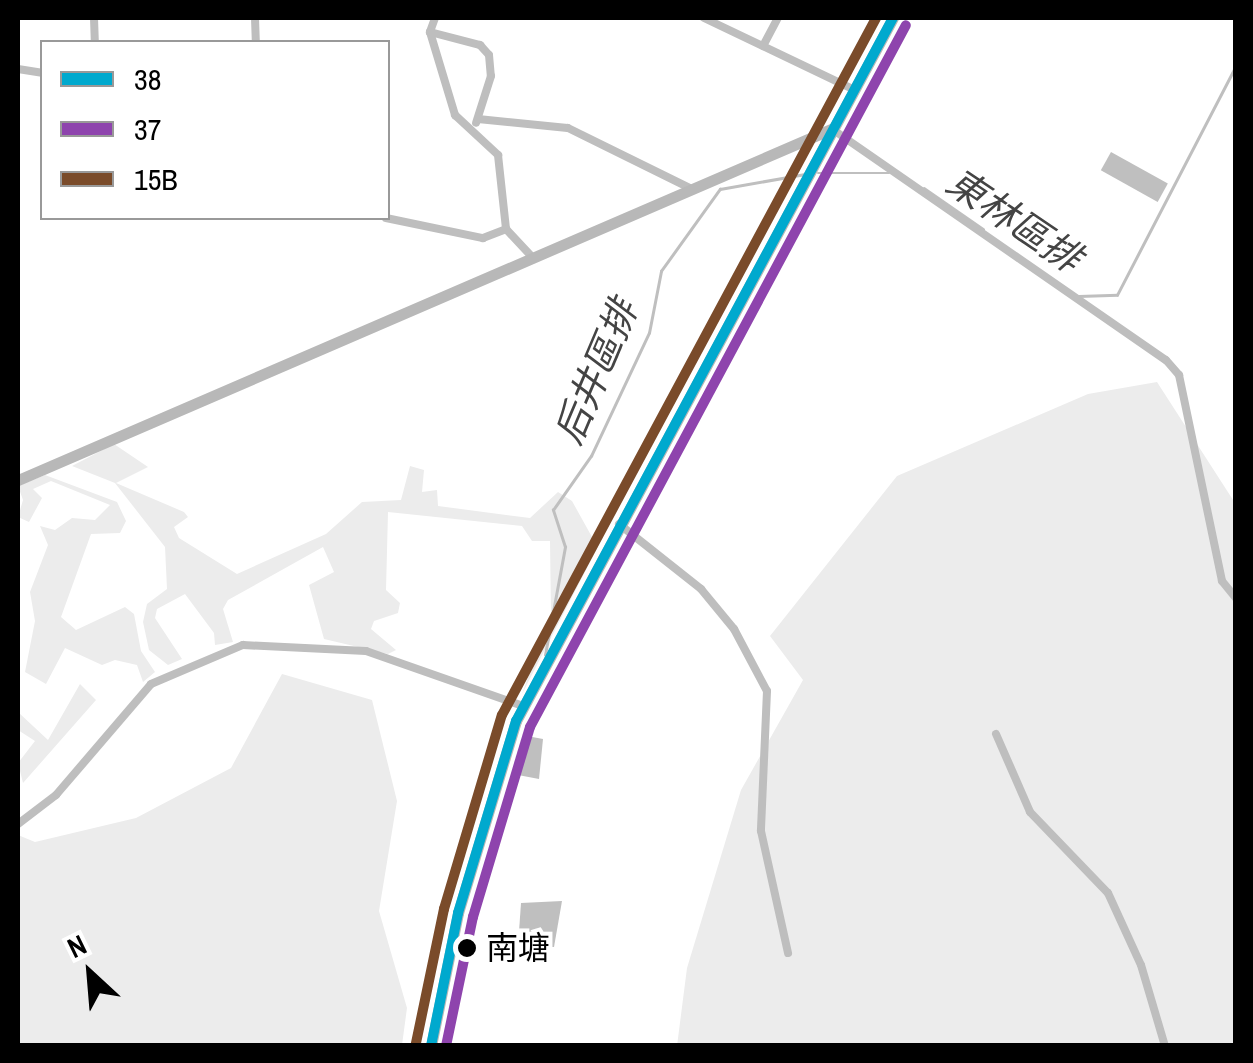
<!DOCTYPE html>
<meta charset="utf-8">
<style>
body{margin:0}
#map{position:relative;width:1253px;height:1063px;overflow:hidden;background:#fff;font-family:"Archivo Narrow","Noto Sans TC",sans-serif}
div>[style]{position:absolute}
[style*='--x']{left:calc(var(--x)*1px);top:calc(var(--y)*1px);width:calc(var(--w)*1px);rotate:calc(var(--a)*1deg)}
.green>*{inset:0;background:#ececec}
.water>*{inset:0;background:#bfbfbf;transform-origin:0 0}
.stream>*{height:2.5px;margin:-1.25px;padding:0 1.25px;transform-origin:1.25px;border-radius:1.25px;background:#bfbfbf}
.street>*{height:8px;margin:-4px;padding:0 4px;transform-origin:4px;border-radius:4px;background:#bebebe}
.secondary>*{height:11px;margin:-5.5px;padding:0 5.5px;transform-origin:5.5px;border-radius:5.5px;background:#b8b8b8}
.bus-1>*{height:10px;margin:-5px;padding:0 5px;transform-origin:5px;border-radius:5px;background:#00a9ce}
.bus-2>*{height:10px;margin:-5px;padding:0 5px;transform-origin:5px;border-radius:5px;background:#8e44ad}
.bus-3>*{height:10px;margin:-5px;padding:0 5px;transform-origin:5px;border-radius:5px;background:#7a4b2a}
.dots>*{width:28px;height:28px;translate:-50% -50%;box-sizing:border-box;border:5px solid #fff;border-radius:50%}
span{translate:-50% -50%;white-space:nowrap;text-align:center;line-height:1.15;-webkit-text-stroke:8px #fff;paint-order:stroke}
.bus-label{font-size:32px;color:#000}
.left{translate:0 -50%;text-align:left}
.water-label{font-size:38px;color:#444;font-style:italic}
.frame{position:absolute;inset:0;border:20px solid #000;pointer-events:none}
.legend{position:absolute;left:40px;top:40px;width:350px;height:180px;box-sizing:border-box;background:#fff;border:2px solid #999;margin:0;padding:12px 18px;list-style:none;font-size:30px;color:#000}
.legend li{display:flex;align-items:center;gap:20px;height:50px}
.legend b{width:50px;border:2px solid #999}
.north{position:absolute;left:40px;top:923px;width:100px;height:100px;-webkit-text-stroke:8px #fff;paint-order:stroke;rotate:334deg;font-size:28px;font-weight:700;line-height:40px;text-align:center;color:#000}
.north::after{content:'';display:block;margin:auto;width:35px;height:45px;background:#000;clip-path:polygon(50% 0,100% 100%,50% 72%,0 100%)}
</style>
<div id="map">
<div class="green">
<i style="clip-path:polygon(1157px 382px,1235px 503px,1235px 1045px,677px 1046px,687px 968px,741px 790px,803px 680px,770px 636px,897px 476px,1088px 394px)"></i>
<i style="clip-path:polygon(114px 444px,148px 467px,116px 483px,184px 512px,188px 517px,174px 527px,179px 538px,237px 574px,326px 534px,362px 502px,401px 500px,410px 466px,424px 470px,422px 492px,437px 490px,438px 506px,530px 518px,558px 492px,572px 501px,592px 537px,603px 537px,522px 694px,551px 615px,550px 541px,532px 541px,522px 526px,388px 512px,386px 590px,400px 603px,398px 613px,374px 621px,371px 629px,396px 650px,388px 654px,324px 639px,309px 585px,334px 572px,323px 547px,228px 600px,223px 609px,233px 642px,215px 645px,214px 633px,185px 594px,157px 609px,155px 618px,182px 659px,168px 665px,149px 650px,143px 622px,147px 604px,167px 589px,165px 547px,115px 483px,72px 466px)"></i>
<i style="clip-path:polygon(45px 475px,117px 502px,126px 521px,120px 533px,91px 534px,61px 617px,76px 630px,125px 607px,134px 614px,141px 651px,155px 672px,143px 682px,137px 665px,115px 660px,102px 665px,65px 648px,46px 684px,25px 672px,35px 621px,30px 592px,48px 545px,40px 526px,55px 530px,72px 518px,95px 520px,110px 505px,51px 481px,33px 489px,42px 498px,29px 522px,18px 517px,23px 500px,18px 486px)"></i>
<i style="clip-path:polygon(282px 674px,372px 700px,397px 801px,379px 911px,407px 1008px,402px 1045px,18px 1045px,18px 835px,35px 842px,136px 818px,231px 768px)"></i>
<i style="clip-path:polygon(80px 684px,96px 700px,23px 783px,18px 763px,35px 741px,18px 730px,18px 712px,48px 740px)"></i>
</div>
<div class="water">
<i style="left:1111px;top:152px;width:65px;height:21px;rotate:29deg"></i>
<i style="clip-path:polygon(527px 736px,543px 739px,539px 779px,518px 775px)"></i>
<i style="clip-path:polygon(562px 901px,554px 947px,518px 946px,521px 903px)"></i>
</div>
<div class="stream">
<i style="--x:818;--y:173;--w:71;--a:0"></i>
<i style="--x:924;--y:188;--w:72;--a:34.8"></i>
<i style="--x:1079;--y:296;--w:38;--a:-2"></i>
<i style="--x:1117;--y:295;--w:259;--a:-62.6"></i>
<i style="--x:545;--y:655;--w:110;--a:-79.5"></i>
<i style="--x:565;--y:547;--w:39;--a:-108"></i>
<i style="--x:553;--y:510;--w:66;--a:-54.9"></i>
<i style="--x:591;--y:456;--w:136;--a:-64.8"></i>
<i style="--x:649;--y:333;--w:63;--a:-79"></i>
<i style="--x:661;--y:271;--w:101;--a:-54.3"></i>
<i style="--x:720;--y:189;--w:86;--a:-10"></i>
</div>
<div class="street">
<i style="--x:94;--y:18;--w:24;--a:88"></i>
<i style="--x:255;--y:18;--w:24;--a:88"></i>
<i style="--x:435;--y:18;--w:15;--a:110"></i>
<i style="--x:430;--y:32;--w:87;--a:73.2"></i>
<i style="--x:455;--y:115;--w:59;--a:42.9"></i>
<i style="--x:498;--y:155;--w:74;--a:83.8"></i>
<i style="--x:506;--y:229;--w:38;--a:47"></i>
<i style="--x:704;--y:18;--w:165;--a:25.5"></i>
<i style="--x:430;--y:32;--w:52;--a:14.6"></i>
<i style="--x:480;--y:45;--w:13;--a:48"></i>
<i style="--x:489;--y:55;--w:21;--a:85"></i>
<i style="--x:491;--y:76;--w:49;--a:107.7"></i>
<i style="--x:763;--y:46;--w:32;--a:-62"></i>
<i style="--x:18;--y:69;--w:24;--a:9"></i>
<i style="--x:478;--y:119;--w:90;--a:5.7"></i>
<i style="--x:568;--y:128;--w:136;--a:26.2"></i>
<i style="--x:832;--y:129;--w:406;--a:34.7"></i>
<i style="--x:1166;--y:360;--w:20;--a:49"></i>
<i style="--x:1179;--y:375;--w:210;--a:78.2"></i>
<i style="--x:1222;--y:581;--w:22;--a:51"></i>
<i style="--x:386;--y:218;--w:99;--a:11.7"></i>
<i style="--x:483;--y:238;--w:25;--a:-21"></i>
<i style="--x:619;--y:524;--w:105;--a:38.4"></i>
<i style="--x:701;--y:589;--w:52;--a:50.5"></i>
<i style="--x:734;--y:629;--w:70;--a:62"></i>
<i style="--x:767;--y:691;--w:140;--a:92.5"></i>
<i style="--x:761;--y:831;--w:125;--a:77.5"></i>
<i style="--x:996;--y:734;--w:85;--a:66.4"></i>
<i style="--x:1030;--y:812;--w:112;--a:46.1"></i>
<i style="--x:1108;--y:893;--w:79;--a:65.4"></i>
<i style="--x:1141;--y:965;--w:84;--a:73.5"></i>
<i style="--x:18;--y:824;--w:48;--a:-37.3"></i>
<i style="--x:56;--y:795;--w:146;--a:-49.4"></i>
<i style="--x:151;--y:684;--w:100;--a:-23"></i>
<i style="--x:243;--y:645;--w:123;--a:2.8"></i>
<i style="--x:366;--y:651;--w:166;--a:19.3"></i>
</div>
<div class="secondary">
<i style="--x:18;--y:480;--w:886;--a:-23.35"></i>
<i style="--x:431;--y:1046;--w:136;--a:-78.5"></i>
<i style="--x:458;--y:913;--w:201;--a:-73.2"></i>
<i style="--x:516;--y:721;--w:798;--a:-61.8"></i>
</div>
<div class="bus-1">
<i style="--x:431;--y:1046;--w:136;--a:-78.5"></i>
<i style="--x:458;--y:913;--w:201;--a:-73.2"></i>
<i style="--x:516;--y:721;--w:798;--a:-61.8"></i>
</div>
<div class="bus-2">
<i style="--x:446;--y:1046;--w:132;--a:-78.2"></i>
<i style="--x:473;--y:917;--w:198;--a:-73.3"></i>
<i style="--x:530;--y:727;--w:796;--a:-61.83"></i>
</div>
<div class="bus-3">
<i style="--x:416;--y:1043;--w:137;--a:-78.2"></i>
<i style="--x:444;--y:909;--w:202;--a:-73.4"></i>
<i style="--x:502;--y:715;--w:791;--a:-61.78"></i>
</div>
<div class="dots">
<i style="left:467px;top:948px;background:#000"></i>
</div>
<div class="bus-label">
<span class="left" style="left:486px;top:948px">南塘</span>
</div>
<div class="water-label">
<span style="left:1014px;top:220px;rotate:34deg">東林區排</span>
<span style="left:596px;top:372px;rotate:-67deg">后井區排</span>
</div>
<div class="frame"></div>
<ul class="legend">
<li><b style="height:12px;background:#00a9ce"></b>38</li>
<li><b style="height:12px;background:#8e44ad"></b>37</li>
<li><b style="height:12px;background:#7a4b2a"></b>15B</li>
</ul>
<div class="north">N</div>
</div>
